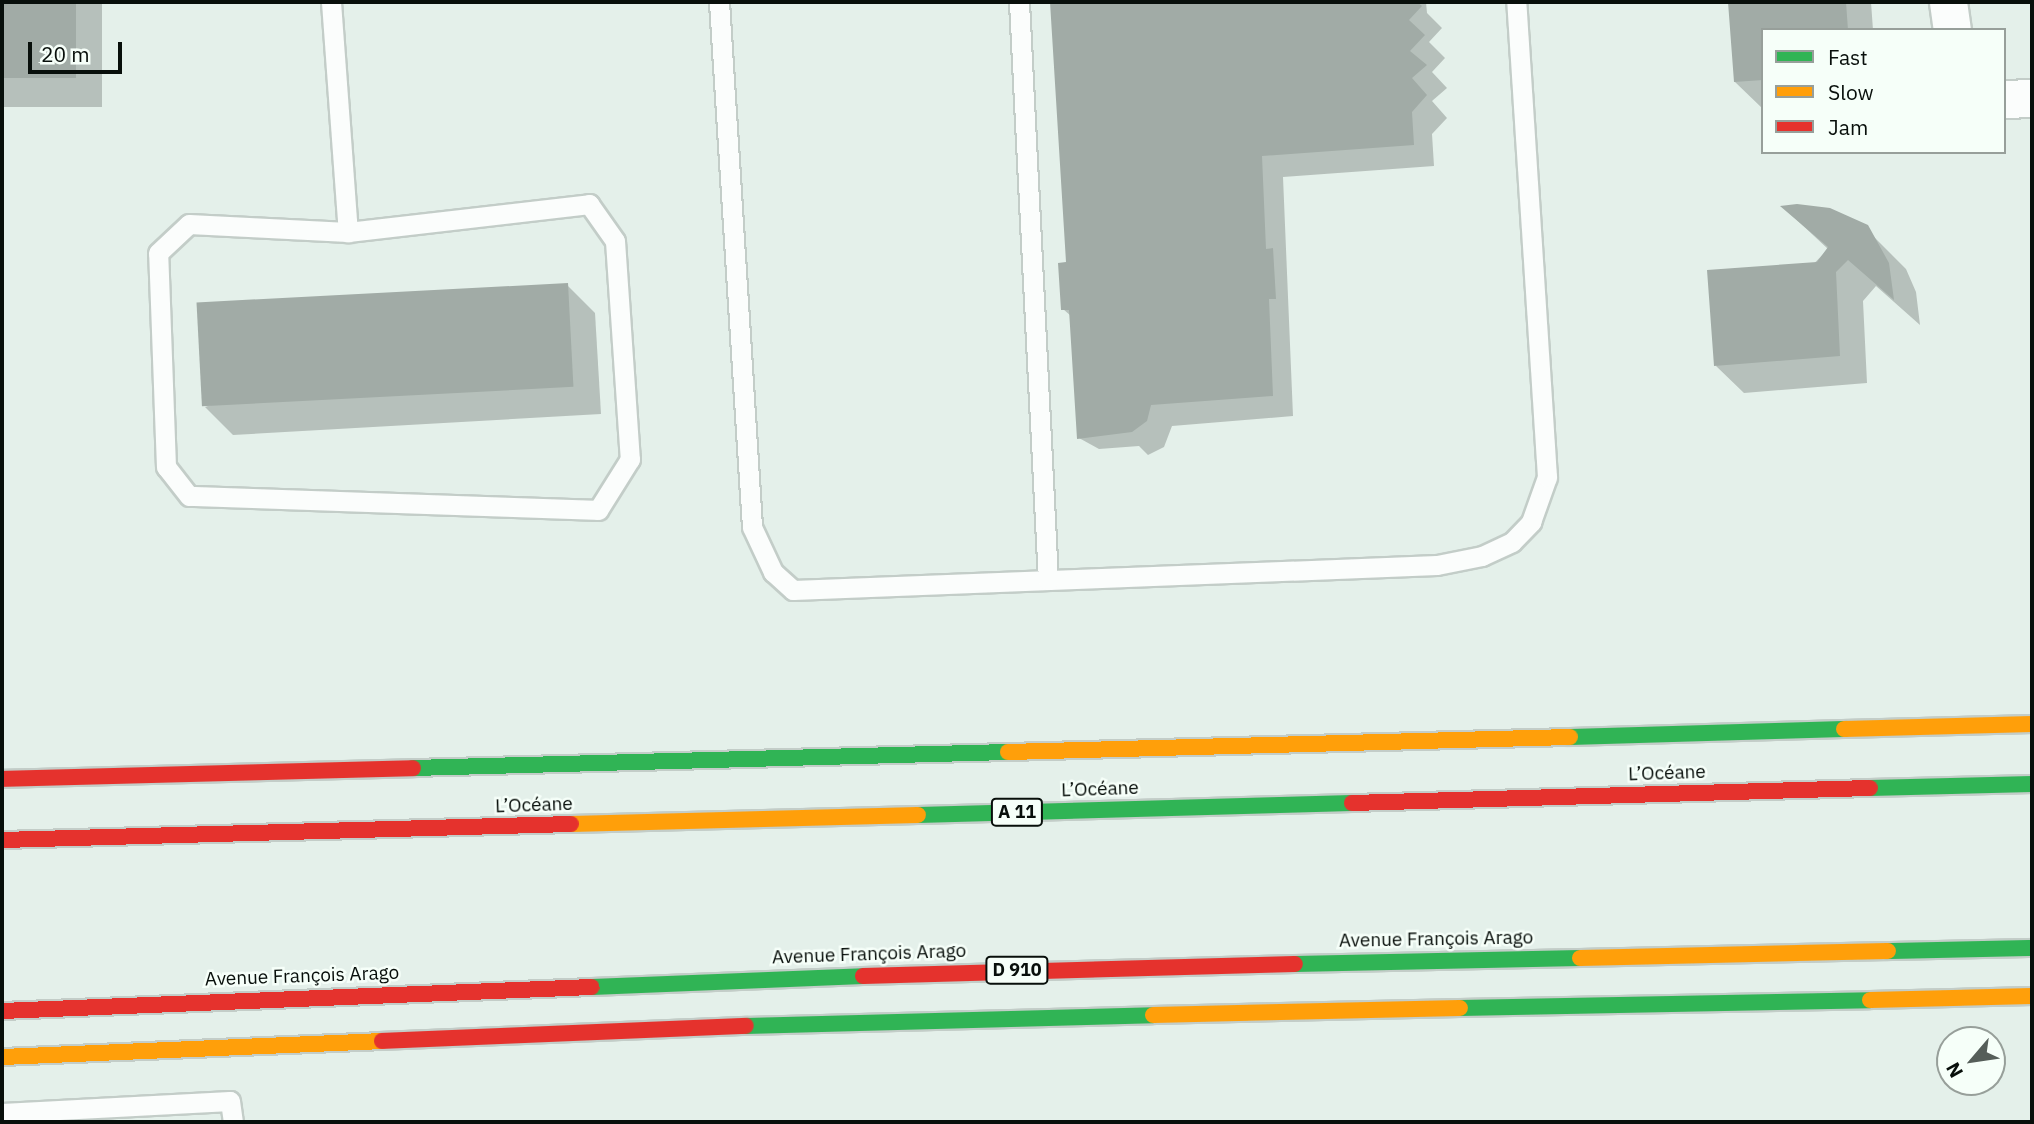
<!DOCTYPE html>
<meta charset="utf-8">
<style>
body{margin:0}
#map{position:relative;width:2034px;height:1124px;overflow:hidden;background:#e4f0ea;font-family:"IBM Plex Sans",sans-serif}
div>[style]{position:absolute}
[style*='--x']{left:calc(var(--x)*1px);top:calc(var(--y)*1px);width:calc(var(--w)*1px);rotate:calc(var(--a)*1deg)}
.shadow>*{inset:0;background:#0003;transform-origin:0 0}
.building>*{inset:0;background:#a1aba6;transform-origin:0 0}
.roads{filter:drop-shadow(2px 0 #c3cdc8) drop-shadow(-2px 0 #c3cdc8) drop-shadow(0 2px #c3cdc8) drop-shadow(0 -2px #c3cdc8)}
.lane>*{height:19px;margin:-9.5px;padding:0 9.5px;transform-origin:9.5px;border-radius:9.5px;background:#fbfdfc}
.street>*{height:37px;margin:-18.5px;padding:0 18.5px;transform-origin:18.5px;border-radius:18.5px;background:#fbfdfc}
.fast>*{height:16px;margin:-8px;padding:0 8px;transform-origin:8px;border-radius:8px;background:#30b455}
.slow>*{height:16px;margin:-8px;padding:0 8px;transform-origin:8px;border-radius:8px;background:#ff9f0a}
.jam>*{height:16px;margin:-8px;padding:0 8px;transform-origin:8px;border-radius:8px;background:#e5322d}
span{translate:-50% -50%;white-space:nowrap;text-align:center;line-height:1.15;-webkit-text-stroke:5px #f6fff9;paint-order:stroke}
.shield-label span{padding:2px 5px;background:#f6fff9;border:2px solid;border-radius:5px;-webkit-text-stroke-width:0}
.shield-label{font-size:18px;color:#080f0b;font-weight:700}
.street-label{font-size:19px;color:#080f0b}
.frame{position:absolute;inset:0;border:4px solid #080f0b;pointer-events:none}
.legend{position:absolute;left:1761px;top:28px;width:245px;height:126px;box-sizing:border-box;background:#f6fff9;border:2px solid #979f9a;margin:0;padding:9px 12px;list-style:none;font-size:21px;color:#080f0b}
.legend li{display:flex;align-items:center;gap:14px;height:35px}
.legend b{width:35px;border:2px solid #979f9a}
.north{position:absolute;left:1936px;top:1026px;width:70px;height:70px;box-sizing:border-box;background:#f6fff9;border:2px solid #979f9a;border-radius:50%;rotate:241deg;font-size:19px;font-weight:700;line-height:28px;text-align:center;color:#080f0b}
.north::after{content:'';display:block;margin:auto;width:24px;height:32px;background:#555e59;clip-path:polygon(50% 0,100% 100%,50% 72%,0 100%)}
.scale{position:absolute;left:28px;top:42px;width:94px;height:32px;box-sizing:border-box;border:4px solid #080f0b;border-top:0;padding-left:9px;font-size:21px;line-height:24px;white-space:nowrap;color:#080f0b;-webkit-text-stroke:5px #f6fff9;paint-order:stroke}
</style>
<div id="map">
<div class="shadow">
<i style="left:2px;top:2px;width:100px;height:105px"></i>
<i style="clip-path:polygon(1052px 2px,1426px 2px,1427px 13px,1442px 28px,1429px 42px,1445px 58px,1432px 72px,1447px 88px,1432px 101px,1447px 118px,1432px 134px,1434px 166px,1283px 177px,1293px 416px,1172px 426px,1164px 447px,1148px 455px,1139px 446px,1099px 449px,1079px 438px,1071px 316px,1063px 309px,1068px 263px)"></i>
<i style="clip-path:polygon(1730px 2px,1871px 2px,1873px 30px,1763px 30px,1763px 109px,1735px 82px)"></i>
<i style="clip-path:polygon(1784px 208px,1858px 221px,1906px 269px,1916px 292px,1920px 325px,1876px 286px,1863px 301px,1867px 383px,1744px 393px,1716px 366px,1828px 249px)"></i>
<i style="clip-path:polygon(567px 285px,595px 313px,601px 414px,233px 435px,205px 407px)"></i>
</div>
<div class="building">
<i style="left:2px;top:2px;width:74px;height:76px"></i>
<i style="clip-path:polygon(1050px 2px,1417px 2px,1422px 6px,1409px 20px,1425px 35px,1410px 51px,1427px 65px,1412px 78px,1427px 95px,1412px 112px,1414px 145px,1262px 156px,1266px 249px,1273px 248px,1276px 299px,1269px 299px,1273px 396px,1151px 405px,1147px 421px,1132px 432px,1077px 439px,1069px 310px,1061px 310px,1058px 263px,1066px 262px)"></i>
<i style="clip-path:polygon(1728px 2px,1846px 2px,1848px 30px,1763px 30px,1763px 80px,1734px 82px)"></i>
<i style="clip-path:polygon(1797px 204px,1830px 208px,1868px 225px,1889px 263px,1894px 300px,1848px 260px,1836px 272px,1840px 356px,1714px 366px,1707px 270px,1817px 262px,1828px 247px,1780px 206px)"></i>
<i style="left:568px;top:283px;width:104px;height:372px;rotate:87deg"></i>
</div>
<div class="roads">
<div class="lane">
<i style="--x:331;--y:2;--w:231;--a:85.8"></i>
<i style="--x:719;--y:2;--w:526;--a:86.4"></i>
<i style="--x:752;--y:527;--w:50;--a:65"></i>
<i style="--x:773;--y:572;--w:27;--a:42"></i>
<i style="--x:793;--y:590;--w:644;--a:-2.22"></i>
<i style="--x:1437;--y:565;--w:46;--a:-11.3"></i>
<i style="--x:1482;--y:556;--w:33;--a:-25"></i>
<i style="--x:1512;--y:542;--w:28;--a:-46"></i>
<i style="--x:1531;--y:522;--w:48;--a:-70.4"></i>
<i style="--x:1547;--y:477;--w:476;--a:-93.7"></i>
<i style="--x:1019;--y:2;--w:579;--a:87.13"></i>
<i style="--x:589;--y:204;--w:45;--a:54.9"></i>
<i style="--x:615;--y:241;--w:219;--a:86.1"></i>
<i style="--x:630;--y:459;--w:60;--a:122.1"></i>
<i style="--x:598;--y:510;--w:409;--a:-178"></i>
<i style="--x:189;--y:496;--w:37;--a:-128"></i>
<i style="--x:166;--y:467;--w:214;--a:-92.1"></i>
<i style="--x:158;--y:253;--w:42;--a:-43.1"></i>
<i style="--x:189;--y:224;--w:159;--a:2.9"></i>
<i style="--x:348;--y:232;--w:243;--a:-6.6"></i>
<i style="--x:2;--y:1113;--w:228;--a:-3"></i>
<i style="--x:230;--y:1101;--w:21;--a:82"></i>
</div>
<div class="street">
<i style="--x:1948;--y:2;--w:28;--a:82"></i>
<i style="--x:2004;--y:99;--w:28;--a:-2"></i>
</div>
<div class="fast">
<i style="--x:1570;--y:737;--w:274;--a:-1.7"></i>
<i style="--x:413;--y:768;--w:595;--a:-1.54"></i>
<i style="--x:1870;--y:788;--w:162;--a:-1.4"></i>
<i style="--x:918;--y:815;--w:434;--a:-1.6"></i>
<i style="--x:1888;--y:951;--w:144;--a:-1.2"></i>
<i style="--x:1295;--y:964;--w:285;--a:-1.2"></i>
<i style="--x:592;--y:987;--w:271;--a:-2.3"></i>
<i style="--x:1460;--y:1008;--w:410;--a:-1.1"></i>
<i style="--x:746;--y:1026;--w:407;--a:-1.5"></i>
</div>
<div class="slow">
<i style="--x:1844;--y:729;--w:188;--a:-1.5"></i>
<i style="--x:1008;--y:752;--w:562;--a:-1.53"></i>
<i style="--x:571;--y:824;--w:347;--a:-1.5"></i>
<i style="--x:1580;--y:958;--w:308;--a:-1.3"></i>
<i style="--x:1870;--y:1000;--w:162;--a:-1.4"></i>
<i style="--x:1153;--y:1015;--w:307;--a:-1.3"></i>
<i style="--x:2;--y:1057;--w:380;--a:-2.4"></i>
</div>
<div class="jam">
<i style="--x:2;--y:779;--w:411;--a:-1.5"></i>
<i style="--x:1352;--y:803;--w:518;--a:-1.66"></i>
<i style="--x:2;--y:840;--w:569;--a:-1.61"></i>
<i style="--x:863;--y:976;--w:432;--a:-1.6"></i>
<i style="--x:2;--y:1011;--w:590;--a:-2.33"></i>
<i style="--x:382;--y:1041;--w:364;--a:-2.4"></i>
</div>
</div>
<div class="shield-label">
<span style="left:1017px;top:812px">A 11</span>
<span style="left:1017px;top:970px">D 910</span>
</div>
<div class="street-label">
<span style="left:1667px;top:773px;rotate:-2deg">L’Océane</span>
<span style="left:1100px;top:789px;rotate:-2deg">L’Océane</span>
<span style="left:534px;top:805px;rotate:-2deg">L’Océane</span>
<span style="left:1436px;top:939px;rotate:-1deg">Avenue François Arago</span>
<span style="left:869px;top:954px;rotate:-2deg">Avenue François Arago</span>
<span style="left:302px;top:976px;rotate:-2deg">Avenue François Arago</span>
</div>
<div class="frame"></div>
<ul class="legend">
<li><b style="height:9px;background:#30b455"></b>Fast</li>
<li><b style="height:9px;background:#ff9f0a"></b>Slow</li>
<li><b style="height:9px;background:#e5322d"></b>Jam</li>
</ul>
<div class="north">N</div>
<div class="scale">20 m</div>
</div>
